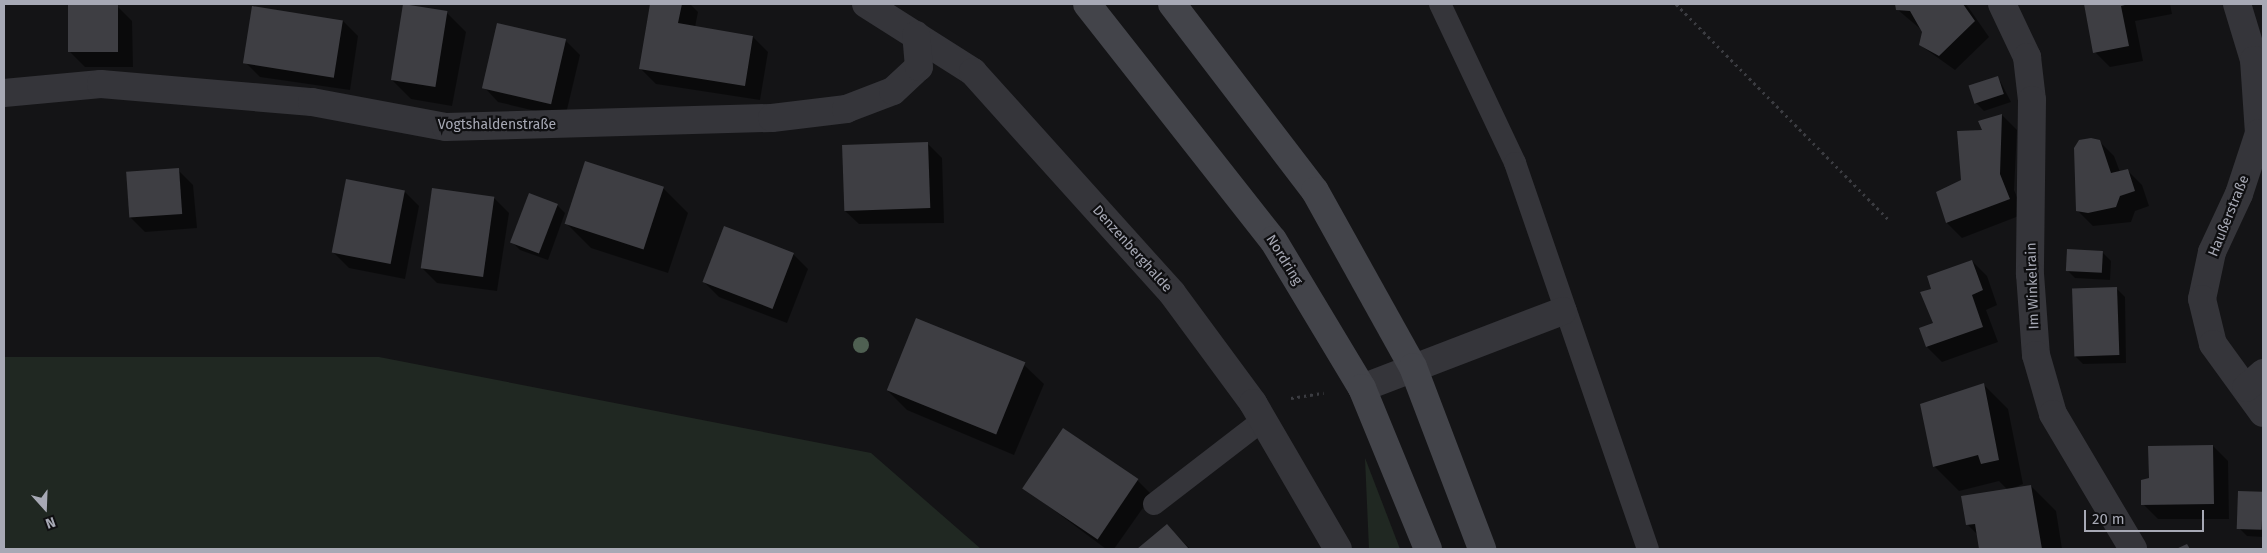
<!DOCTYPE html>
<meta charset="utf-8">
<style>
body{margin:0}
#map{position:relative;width:2267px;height:553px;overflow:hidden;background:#141416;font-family:"Fira Sans",sans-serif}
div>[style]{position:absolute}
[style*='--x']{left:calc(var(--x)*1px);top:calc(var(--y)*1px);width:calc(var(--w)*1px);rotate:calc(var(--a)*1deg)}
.green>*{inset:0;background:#202822}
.shadow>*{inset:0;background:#0007}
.building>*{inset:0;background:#3e3e43;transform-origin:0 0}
.path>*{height:3px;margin-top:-1.5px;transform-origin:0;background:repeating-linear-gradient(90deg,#3b3c41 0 2.5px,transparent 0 6.5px)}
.lane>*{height:22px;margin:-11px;padding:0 11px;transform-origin:11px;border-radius:11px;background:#35353a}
.street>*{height:28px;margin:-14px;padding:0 14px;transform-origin:14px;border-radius:14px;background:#35353a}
.secondary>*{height:28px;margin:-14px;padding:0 14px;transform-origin:14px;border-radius:14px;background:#43444a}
.trees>*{width:16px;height:16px;margin:-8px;border-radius:50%;background:#4f6052}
span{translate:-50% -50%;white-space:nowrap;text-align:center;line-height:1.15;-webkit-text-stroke:4.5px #0f0f11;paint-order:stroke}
.street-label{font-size:14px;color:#a7a9b5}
.frame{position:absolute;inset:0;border:5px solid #a7a9b5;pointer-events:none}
.north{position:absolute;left:20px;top:483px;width:50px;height:50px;-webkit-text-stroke:4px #0f0f11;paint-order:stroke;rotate:160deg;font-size:14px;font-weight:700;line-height:20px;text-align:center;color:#a7a9b5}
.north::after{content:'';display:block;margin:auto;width:18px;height:22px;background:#a7a9b5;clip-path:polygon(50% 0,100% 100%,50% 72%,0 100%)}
.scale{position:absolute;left:2084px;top:510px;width:120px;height:22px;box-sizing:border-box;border:2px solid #a7a9b5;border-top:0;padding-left:6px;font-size:15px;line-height:18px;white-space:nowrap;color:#a7a9b5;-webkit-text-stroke:4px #0f0f11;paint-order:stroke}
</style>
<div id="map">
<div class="green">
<i style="clip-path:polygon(4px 357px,379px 357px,871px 453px,981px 549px,4px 549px)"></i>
<i style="clip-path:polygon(1365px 458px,1400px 549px,1369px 549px)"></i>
</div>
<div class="shadow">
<i style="clip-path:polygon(651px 4px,690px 4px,698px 12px,695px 27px,753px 37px,768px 52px,760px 100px,656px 84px,641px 69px)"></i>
<i style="clip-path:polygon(1897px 4px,1966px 4px,1989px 37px,1955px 70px,1920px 45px,1924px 32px,1898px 10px)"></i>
<i style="clip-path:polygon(2085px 4px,2170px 4px,2172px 14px,2135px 21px,2143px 61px,2110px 67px,2095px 52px)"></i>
<i style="clip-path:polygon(117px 6px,132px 21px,133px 67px,85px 67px,70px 52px)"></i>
<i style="clip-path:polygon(446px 12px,466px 32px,452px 106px,411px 99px,391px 79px)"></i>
<i style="clip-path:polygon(343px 21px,358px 36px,350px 90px,260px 77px,245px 62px)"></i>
<i style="clip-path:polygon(565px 40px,580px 55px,565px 118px,498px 102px,484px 87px)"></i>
<i style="clip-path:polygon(1998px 77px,2011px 102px,1984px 111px,1976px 103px)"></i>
<i style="clip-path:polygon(2002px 115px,2017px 130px,2014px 190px,2024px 214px,1962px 238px,1947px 223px,1938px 193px,1963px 180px,1984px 132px,1980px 122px)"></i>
<i style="clip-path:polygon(2099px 141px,2114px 156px,2120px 172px,2127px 170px,2142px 185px,2149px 206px,2135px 211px,2131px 222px,2093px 226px,2078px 211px)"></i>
<i style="clip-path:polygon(927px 143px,942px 158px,944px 223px,859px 224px,844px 210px)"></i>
<i style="clip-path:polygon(586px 163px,664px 189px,688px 213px,668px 273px,591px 248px,566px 223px)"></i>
<i style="clip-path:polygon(178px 170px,193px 185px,197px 228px,145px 232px,130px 217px)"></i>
<i style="clip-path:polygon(404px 191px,419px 206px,405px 279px,349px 268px,334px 253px)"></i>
<i style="clip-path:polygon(494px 198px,509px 213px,497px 291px,437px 283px,422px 268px)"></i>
<i style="clip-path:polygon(557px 205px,565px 213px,548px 260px,520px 250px,512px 242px)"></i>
<i style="clip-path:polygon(2103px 253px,2111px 261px,2110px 280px,2075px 278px,2067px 270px)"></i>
<i style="clip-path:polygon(793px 254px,808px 269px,787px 323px,719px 297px,704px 282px)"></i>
<i style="clip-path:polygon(1972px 261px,1987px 276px,1997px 305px,1986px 310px,1998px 342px,1942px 362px,1927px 347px,1934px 324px)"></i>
<i style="clip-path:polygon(2117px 289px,2125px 297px,2126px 363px,2083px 364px,2075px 356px)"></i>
<i style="clip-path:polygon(1024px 365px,1044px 384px,1014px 455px,907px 410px,887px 390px)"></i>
<i style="clip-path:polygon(1983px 384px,2008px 409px,2023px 484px,2011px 489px,2031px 486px,2056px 511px,2062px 549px,1980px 549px,1978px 535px,1968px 525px,2008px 490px,1999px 481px,1959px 491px,1934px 466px)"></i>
<i style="clip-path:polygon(2213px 446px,2228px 461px,2229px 519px,2158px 519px,2143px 504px,2150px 479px)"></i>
<i style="clip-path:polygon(1137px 480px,1152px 495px,1114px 549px,1106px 549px,1023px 487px)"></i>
<i style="clip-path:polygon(2239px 493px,2263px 493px,2263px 537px,2247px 536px,2239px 528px)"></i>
<i style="clip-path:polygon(1167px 525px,1190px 549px,1139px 549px)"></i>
</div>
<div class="building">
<i style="left:403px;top:4px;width:45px;height:77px;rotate:9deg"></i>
<i style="clip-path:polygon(650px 4px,682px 4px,678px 23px,753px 36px,745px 86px,639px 69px)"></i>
<i style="clip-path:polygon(1895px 4px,1963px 4px,1975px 21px,1939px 56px,1919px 45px,1922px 32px,1910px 11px,1896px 10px)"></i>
<i style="clip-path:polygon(2084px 4px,2129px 4px,2121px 6px,2129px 46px,2093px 53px)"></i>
<i style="left:68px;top:5px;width:50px;height:47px"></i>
<i style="left:252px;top:6px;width:92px;height:58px;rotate:9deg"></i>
<i style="left:497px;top:23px;width:71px;height:67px;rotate:13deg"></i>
<i style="left:1998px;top:76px;width:19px;height:31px;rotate:72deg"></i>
<i style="clip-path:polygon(2002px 114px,2000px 174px,2010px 199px,1946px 223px,1936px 192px,1961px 180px,1957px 131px,1982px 130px,1978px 121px)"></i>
<i style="clip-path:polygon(2091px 138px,2100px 140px,2111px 173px,2128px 169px,2135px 191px,2120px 196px,2116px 207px,2088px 213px,2076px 211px,2074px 148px,2079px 140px)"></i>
<i style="left:928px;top:142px;width:66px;height:86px;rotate:88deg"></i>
<i style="left:585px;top:161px;width:83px;height:66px;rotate:18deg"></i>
<i style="left:179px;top:168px;width:46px;height:53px;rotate:86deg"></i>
<i style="left:346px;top:179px;width:60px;height:75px;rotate:11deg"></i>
<i style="left:432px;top:188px;width:63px;height:81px;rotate:8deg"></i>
<i style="left:529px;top:193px;width:31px;height:53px;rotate:21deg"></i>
<i style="left:724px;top:226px;width:75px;height:60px;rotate:21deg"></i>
<i style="left:2067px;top:249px;width:36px;height:22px;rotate:3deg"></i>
<i style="clip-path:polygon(1972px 260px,1983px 290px,1972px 295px,1983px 327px,1926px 347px,1919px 328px,1933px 323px,1920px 292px,1931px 289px,1927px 276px)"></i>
<i style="left:2117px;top:287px;width:68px;height:45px;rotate:88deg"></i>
<i style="left:916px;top:318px;width:118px;height:78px;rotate:22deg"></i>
<i style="clip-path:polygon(1984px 383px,1999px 460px,1981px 464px,1978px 455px,1933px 467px,1920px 404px)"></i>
<i style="left:1063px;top:428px;width:91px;height:73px;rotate:34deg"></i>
<i style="clip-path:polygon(2213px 445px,2214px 504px,2141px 505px,2141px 480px,2149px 478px,2148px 446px)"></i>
<i style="clip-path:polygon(2031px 485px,2042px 549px,1979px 549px,1975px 524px,1966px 525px,1961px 496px)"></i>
<i style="left:2238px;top:491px;width:25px;height:38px;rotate:2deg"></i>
<i style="clip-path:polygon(1167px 524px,1189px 549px,1137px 549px)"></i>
<i style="clip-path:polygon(2187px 544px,2190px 549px,2176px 549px)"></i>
</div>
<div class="path">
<i style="--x:1676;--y:4;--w:303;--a:45.4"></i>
<i style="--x:1291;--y:398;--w:33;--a:-9"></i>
</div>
<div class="lane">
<i style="--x:1440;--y:4;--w:176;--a:64.7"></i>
<i style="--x:1515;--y:163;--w:408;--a:71"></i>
<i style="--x:1154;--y:504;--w:138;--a:-37.6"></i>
</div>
<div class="street">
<i style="--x:866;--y:4;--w:127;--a:32.4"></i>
<i style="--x:973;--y:72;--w:297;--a:48"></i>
<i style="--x:1172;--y:293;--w:137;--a:53.6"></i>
<i style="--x:1253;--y:403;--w:169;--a:59.8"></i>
<i style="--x:2002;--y:4;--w:59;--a:64.7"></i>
<i style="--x:2027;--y:57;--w:43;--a:83.4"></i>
<i style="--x:2032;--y:100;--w:174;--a:90.7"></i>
<i style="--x:2030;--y:274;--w:81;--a:85.8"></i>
<i style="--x:2036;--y:355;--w:61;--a:73.9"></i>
<i style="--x:2053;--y:414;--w:157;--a:59.3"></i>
<i style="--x:2237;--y:4;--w:59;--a:73.1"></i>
<i style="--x:2254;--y:60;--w:73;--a:86.1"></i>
<i style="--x:2259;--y:133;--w:64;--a:108.2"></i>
<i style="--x:2239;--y:194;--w:64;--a:115"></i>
<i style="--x:2212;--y:252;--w:48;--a:102"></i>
<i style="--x:2202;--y:299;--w:46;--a:76.3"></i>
<i style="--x:2213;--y:344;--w:85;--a:54.1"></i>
<i style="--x:4;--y:93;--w:97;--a:-5.3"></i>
<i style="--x:101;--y:84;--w:212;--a:4.9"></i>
<i style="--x:312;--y:102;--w:136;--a:10.6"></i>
<i style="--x:446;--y:127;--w:326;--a:-1.6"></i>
<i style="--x:772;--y:118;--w:75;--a:-6.9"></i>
<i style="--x:846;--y:109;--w:50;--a:-21"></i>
<i style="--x:893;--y:91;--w:35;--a:-43"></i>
<i style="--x:919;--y:67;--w:32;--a:-95"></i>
<i style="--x:1362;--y:388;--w:215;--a:-21"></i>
<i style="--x:2246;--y:388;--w:23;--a:-41"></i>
</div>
<div class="secondary">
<i style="--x:1087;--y:4;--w:300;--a:51.8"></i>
<i style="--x:1273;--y:240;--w:173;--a:59"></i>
<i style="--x:1362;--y:388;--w:174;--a:67.7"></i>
<i style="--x:1172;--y:4;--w:235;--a:52.6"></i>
<i style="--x:1315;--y:191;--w:201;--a:60.9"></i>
<i style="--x:1413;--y:367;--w:195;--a:69.2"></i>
</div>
<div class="trees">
<i style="left:861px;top:345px"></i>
</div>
<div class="street-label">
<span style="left:497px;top:125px">Vogtshaldenstraße</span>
<span style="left:2229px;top:216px;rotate:-68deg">Haußerstraße</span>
<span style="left:1132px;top:249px;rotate:48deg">Denzenberghalde</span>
<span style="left:1284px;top:260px;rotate:58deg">Nordring</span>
<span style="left:2033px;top:286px;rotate:-92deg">Im Winkelrain</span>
</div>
<div class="frame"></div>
<div class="north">N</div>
<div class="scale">20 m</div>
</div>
